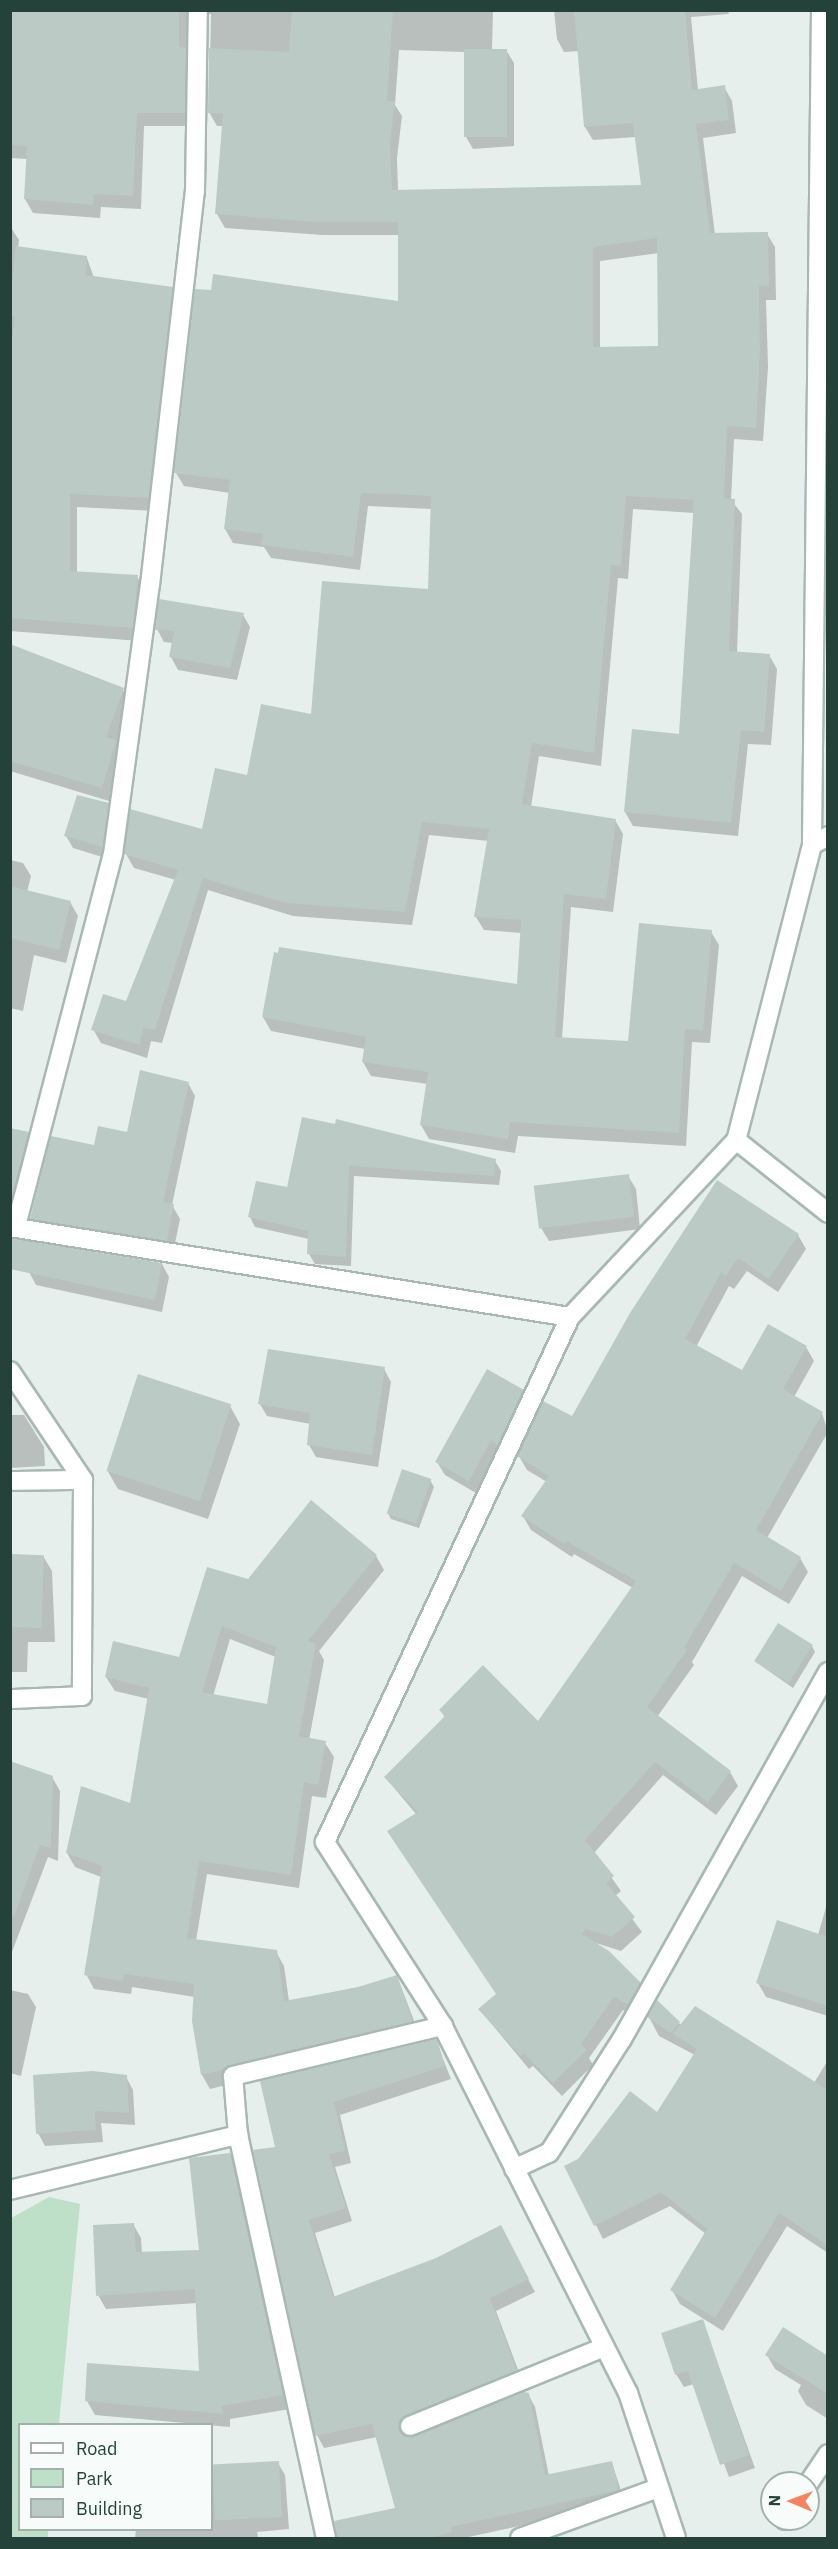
<!DOCTYPE html>
<style>
body{margin:0}
#map{position:relative;width:838px;height:2549px;overflow:hidden;background:#e6efeb;font-family:"IBM Plex Sans",sans-serif}
div>[style]{position:absolute}
[style*='--x']{left:calc(var(--x)*1px);top:calc(var(--y)*1px);width:calc(var(--w)*1px);rotate:calc(var(--a)*1deg)}
.green>*{inset:0;background:#bfe0c8}
.shadow>*{inset:0;background:#0003}
.building>*{inset:0;background:#bbcac4;transform-origin:0 0}
.roads{filter:drop-shadow(2px 0 #a8b8b2) drop-shadow(-2px 0 #a8b8b2) drop-shadow(0 2px #a8b8b2) drop-shadow(0 -2px #a8b8b2)}
.minor>*{height:18px;margin:-9px;padding:0 9px;transform-origin:9px;border-radius:9px;background:#fff}
.tertiary>*{height:18px;margin:-9px;padding:0 9px;transform-origin:9px;border-radius:9px;background:#fff}
span{translate:-50% -50%;white-space:nowrap;text-align:center;line-height:1.15;-webkit-text-stroke:6px #f7fbf9;paint-order:stroke}
.frame{position:absolute;inset:0;border:12px solid #24423a;pointer-events:none}
.legend{position:absolute;left:18px;top:2423px;width:195px;height:108px;box-sizing:border-box;background:#f7fbf9;border:2px solid #a3b1ad;margin:0;padding:8px 10px;list-style:none;font-size:18px;color:#24423a}
.legend li{display:flex;align-items:center;gap:12px;height:30px}
.legend b{width:30px;border:2px solid #a3b1ad}
.north{position:absolute;left:760px;top:2471px;width:60px;height:60px;box-sizing:border-box;background:#f7fbf9;border:2px solid #a3b1ad;border-radius:50%;rotate:271deg;font-size:16px;font-weight:700;line-height:24px;text-align:center;color:#24423a}
.north::after{content:'';display:block;margin:auto;width:21px;height:27px;background:#f4845f;clip-path:polygon(50% 0,100% 100%,50% 72%,0 100%)}
</style>
<div id="map">
<div class="green">
<i style="clip-path:polygon(49px 2197px,80px 2204px,59px 2424px,20px 2424px,20px 2530px,48px 2530px,48px 2538px,11px 2538px,11px 2218px)"></i>
</div>
<div class="shadow">
<i style="clip-path:polygon(evenodd,10px 10px,493px 10px,492px 50px,506px 50px,514px 63px,514px 146px,473px 149px,466px 137px,466px 52px,399px 50px,395px 105px,402px 116px,397px 158px,398px 191px,643px 187px,636px 137px,593px 140px,585px 127px,579px 51px,564px 52px,557px 39px,554px 10px,728px 10px,729px 14px,691px 17px,698px 90px,724px 87px,732px 101px,736px 133px,703px 138px,715px 235px,767px 234px,775px 247px,776px 300px,766px 300px,768px 367px,763px 441px,734px 439px,731px 500px,742px 514px,737px 653px,769px 655px,777px 669px,771px 745px,748px 744px,738px 836px,633px 826px,625px 812px,681px 736px,695px 513px,633px 509px,628px 579px,618px 578px,601px 766px,539px 756px,531px 807px,615px 820px,623px 834px,613px 912px,571px 907px,562px 1039px,630px 1043px,711px 932px,719px 945px,710px 1043px,692px 1042px,686px 1146px,518px 1136px,515px 1153px,429px 1139px,421px 1125px,428px 1084px,371px 1076px,363px 1062px,365px 1049px,271px 1031px,263px 1017px,518px 985px,522px 933px,484px 930px,476px 917px,489px 841px,429px 835px,412px 925px,293px 916px,208px 890px,162px 1043px,151px 1041px,147px 1058px,101px 1043px,93px 1029px,127px 1003px,176px 880px,134px 868px,126px 854px,203px 831px,248px 777px,312px 716px,429px 591px,432px 509px,368px 506px,360px 570px,271px 558px,264px 547px,233px 543px,225px 529px,230px 493px,184px 486px,176px 473px,399px 303px,399px 235px,323px 235px,225px 228px,217px 214px,223px 126px,217px 126px,209px 112px,211px 14px,200px 14px,192px 126px,144px 126px,141px 209px,101px 207px,100px 218px,33px 213px,25px 199px,28px 159px,10px 158px,10px 10px,659px 253px,659px 348px,600px 348px,600px 261px,659px 253px)"></i>
<i style="clip-path:polygon(10px 226px,19px 240px,18px 248px,87px 258px,94px 278px,172px 288px,180px 302px,156px 511px,77px 507px,77px 573px,137px 577px,145px 590px,140px 641px,10px 631px)"></i>
<i style="clip-path:polygon(243px 615px,250px 627px,237px 680px,178px 670px,171px 657px,173px 643px,164px 642px,157px 629px)"></i>
<i style="clip-path:polygon(10px 646px,123px 690px,131px 703px,117px 743px,123px 755px,109px 801px,10px 771px)"></i>
<i style="clip-path:polygon(108px 805px,115px 818px,109px 859px,73px 848px,66px 836px)"></i>
<i style="clip-path:polygon(10px 860px,23px 863px,31px 876px,27px 892px,70px 902px,78px 916px,66px 963px,34px 955px,23px 1011px,10px 1008px)"></i>
<i style="clip-path:polygon(188px 1083px,195px 1096px,172px 1205px,180px 1219px,173px 1253px,40px 1227px,32px 1214px,95px 1147px,128px 1134px)"></i>
<i style="clip-path:polygon(303px 1119px,495px 1161px,501px 1171px,499px 1185px,354px 1176px,351px 1266px,315px 1264px,309px 1254px,309px 1239px,255px 1227px,250px 1217px,289px 1189px)"></i>
<i style="clip-path:polygon(10px 1130px,28px 1133px,35px 1146px,10px 1220px)"></i>
<i style="clip-path:polygon(628px 1176px,636px 1189px,640px 1229px,549px 1241px,541px 1228px)"></i>
<i style="clip-path:polygon(718px 1182px,798px 1235px,806px 1249px,778px 1292px,747px 1271px,734px 1289px,729px 1286px,696px 1347px,743px 1372px,769px 1326px,806px 1347px,814px 1361px,794px 1397px,822px 1413px,828px 1432px,767px 1538px,800px 1558px,808px 1572px,789px 1604px,742px 1576px,692px 1662px,694px 1665px,657px 1717px,730px 1772px,738px 1786px,716px 1815px,663px 1775px,594px 1853px,621px 1891px,615px 1896px,642px 1932px,621px 1951px,596px 1943px,639px 1984px,648px 1998px,636px 2018px,623px 2010px,589px 2058px,593px 2065px,562px 2096px,533px 2066px,529px 2069px,480px 2010px,497px 1995px,416px 1814px,385px 1777px,445px 1718px,441px 1710px,538px 1723px,633px 1588px,574px 1554px,572px 1557px,531px 1530px,523px 1516px,547px 1482px,527px 1470px,519px 1456px,573px 1418px)"></i>
<i style="clip-path:polygon(162px 1264px,169px 1277px,162px 1312px,36px 1285px,29px 1272px)"></i>
<i style="clip-path:polygon(384px 1369px,391px 1382px,378px 1467px,316px 1457px,309px 1445px,311px 1424px,267px 1416px,260px 1404px)"></i>
<i style="clip-path:polygon(523px 1391px,530px 1404px,476px 1493px,445px 1475px,437px 1462px)"></i>
<i style="clip-path:polygon(230px 1406px,240px 1424px,208px 1519px,118px 1489px,107px 1470px)"></i>
<i style="clip-path:polygon(10px 1415px,24px 1415px,44px 1447px,45px 1466px,10px 1468px)"></i>
<i style="clip-path:polygon(430px 1480px,434px 1487px,419px 1528px,391px 1519px,388px 1513px)"></i>
<i style="clip-path:polygon(10px 1556px,43px 1556px,52px 1571px,55px 1642px,28px 1642px,27px 1672px,10px 1672px)"></i>
<i style="clip-path:polygon(evenodd,376px 1556px,384px 1570px,319px 1651px,324px 1660px,309px 1740px,325px 1743px,334px 1757px,326px 1798px,312px 1796px,299px 1888px,207px 1874px,196px 1941px,276px 1952px,284px 1966px,289px 2001px,398px 1979px,420px 2036px,210px 2089px,202px 2075px,194px 2021px,195px 1997px,132px 1987px,131px 1994px,94px 1989px,86px 1974px,101px 1877px,75px 1867px,67px 1853px,131px 1805px,149px 1699px,115px 1691px,106px 1677px,180px 1659px,248px 1581px,376px 1556px,230px 1639px,276px 1657px,268px 1706px,213px 1696px,230px 1639px)"></i>
<i style="clip-path:polygon(812px 1646px,815px 1652px,793px 1688px,756px 1662px)"></i>
<i style="clip-path:polygon(10px 1763px,52px 1777px,60px 1791px,58px 1861px,48px 1857px,10px 1957px)"></i>
<i style="clip-path:polygon(828px 1900px,828px 2016px,766px 1997px,758px 1983px,818px 1935px)"></i>
<i style="clip-path:polygon(10px 1990px,28px 1994px,36px 2007px,21px 2076px,10px 2073px)"></i>
<i style="clip-path:polygon(649px 2017px,678px 2023px,814px 2083px,828px 2060px,828px 2253px,787px 2226px,723px 2331px,680px 2304px,672px 2290px,706px 2234px,670px 2206px,603px 2239px,566px 2166px,657px 2115px,695px 2055px,659px 2036px)"></i>
<i style="clip-path:polygon(436px 2041px,451px 2079px,340px 2115px,351px 2163px,335px 2167px,352px 2221px,315px 2233px,335px 2298px,507px 2240px,535px 2292px,496px 2311px,523px 2383px,413px 2428px,408px 2437px,528px 2394px,535px 2407px,549px 2476px,612px 2463px,625px 2503px,464px 2538px,343px 2538px,339px 2521px,397px 2509px,377px 2437px,324px 2448px,317px 2435px,276px 2149px,262px 2082px)"></i>
<i style="clip-path:polygon(126px 2077px,133px 2090px,135px 2125px,101px 2123px,103px 2142px,45px 2146px,38px 2133px)"></i>
<i style="clip-path:polygon(230px 2154px,238px 2168px,290px 2409px,230px 2419px,230px 2427px,95px 2415px,87px 2401px,201px 2373px,197px 2303px,106px 2309px,98px 2295px,133px 2224px,141px 2238px,142px 2254px,200px 2251px)"></i>
<i style="clip-path:polygon(702px 2320px,755px 2468px,729px 2477px,694px 2384px,684px 2387px,676px 2374px)"></i>
<i style="clip-path:polygon(767px 2355px,828px 2357px,828px 2419px,806px 2405px,798px 2391px,801px 2385px,775px 2369px)"></i>
<i style="clip-path:polygon(278px 2463px,285px 2475px,289px 2529px,257px 2532px,258px 2538px,135px 2538px,136px 2530px,212px 2530px,212px 2466px)"></i>
</div>
<div class="building">
<i style="clip-path:polygon(10px 10px,179px 10px,179px 47px,186px 48px,185px 113px,137px 113px,133px 196px,94px 194px,93px 205px,24px 199px,27px 146px,10px 145px)"></i>
<i style="clip-path:polygon(evenodd,292px 10px,393px 10px,387px 101px,395px 101px,390px 143px,392px 190px,641px 185px,633px 123px,584px 127px,574px 10px,685px 10px,692px 90px,725px 85px,729px 120px,696px 124px,710px 233px,768px 232px,769px 286px,759px 286px,760px 352px,756px 428px,727px 426px,724px 498px,735px 499px,729px 651px,770px 654px,764px 732px,741px 730px,731px 823px,624px 812px,632px 729px,679px 734px,694px 500px,626px 496px,621px 566px,611px 565px,594px 753px,532px 743px,522px 804px,616px 819px,606px 899px,564px 894px,555px 1037px,628px 1041px,639px 923px,712px 930px,703px 1030px,685px 1029px,679px 1133px,510px 1122px,508px 1139px,420px 1125px,428px 1072px,362px 1062px,366px 1037px,262px 1017px,274px 952px,278px 953px,279px 947px,517px 984px,521px 920px,474px 917px,489px 829px,422px 822px,405px 912px,285px 903px,190px 874px,203px 878px,155px 1030px,143px 1028px,140px 1045px,91px 1030px,103px 994px,126px 1001px,178px 870px,124px 854px,130px 809px,202px 829px,215px 768px,247px 775px,261px 704px,311px 714px,322px 581px,428px 589px,431px 496px,361px 493px,353px 557px,261px 545px,263px 534px,224px 529px,230px 480px,174px 473px,195px 289px,211px 290px,213px 274px,398px 301px,398px 222px,314px 222px,215px 214px,223px 113px,208px 113px,209px 48px,289px 52px,292px 10px,657px 238px,658px 346px,593px 347px,593px 247px,657px 238px)"></i>
<i style="left:464px;top:49px;width:43px;height:88px"></i>
<i style="clip-path:polygon(16px 246px,87px 256px,86px 275px,173px 287px,149px 498px,70px 494px,70px 571px,138px 575px,133px 628px,10px 618px,10px 356px,15px 316px,10px 316px,10px 300px)"></i>
<i style="clip-path:polygon(159px 599px,244px 613px,230px 668px,169px 657px,174px 631px,155px 630px)"></i>
<i style="clip-path:polygon(10px 644px,124px 688px,106px 737px,116px 740px,102px 788px,10px 761px)"></i>
<i style="clip-path:polygon(77px 795px,109px 803px,103px 847px,64px 836px)"></i>
<i style="clip-path:polygon(10px 886px,71px 901px,59px 950px,10px 938px)"></i>
<i style="clip-path:polygon(140px 1070px,189px 1082px,163px 1202px,174px 1204px,167px 1241px,30px 1219px,51px 1136px,94px 1145px,98px 1126px,127px 1132px)"></i>
<i style="clip-path:polygon(302px 1117px,335px 1124px,336px 1119px,496px 1159px,494px 1176px,349px 1166px,346px 1257px,307px 1254px,308px 1231px,248px 1217px,256px 1181px,287px 1187px)"></i>
<i style="clip-path:polygon(10px 1128px,29px 1132px,10px 1203px)"></i>
<i style="left:629px;top:1174px;width:43px;height:96px;rotate:83deg"></i>
<i style="clip-path:polygon(717px 1180px,799px 1234px,769px 1279px,738px 1258px,726px 1276px,721px 1273px,685px 1339px,742px 1370px,768px 1324px,807px 1346px,783px 1389px,823px 1412px,756px 1530px,801px 1557px,781px 1591px,734px 1563px,684px 1648px,687px 1650px,647px 1707px,731px 1771px,708px 1802px,655px 1762px,585px 1840px,614px 1876px,606px 1883px,635px 1917px,612px 1937px,585px 1929px,582px 1934px,609px 1951px,641px 1983px,628px 2005px,614px 1997px,581px 2044px,587px 2050px,553px 2083px,524px 2053px,521px 2056px,478px 2009px,496px 1994px,387px 1831px,418px 1812px,384px 1777px,445px 1716px,439px 1710px,483px 1665px,538px 1721px,636px 1581px,566px 1541px,564px 1544px,521px 1516px,549px 1476px,517px 1456px,543px 1401px,572px 1416px,630px 1313px)"></i>
<i style="clip-path:polygon(10px 1238px,162px 1263px,155px 1300px,10px 1269px)"></i>
<i style="clip-path:polygon(268px 1349px,385px 1367px,372px 1455px,307px 1445px,310px 1413px,258px 1404px)"></i>
<i style="clip-path:polygon(487px 1369px,524px 1390px,498px 1445px,491px 1440px,469px 1481px,435px 1462px)"></i>
<i style="left:138px;top:1374px;width:98px;height:102px;rotate:18deg"></i>
<i style="left:402px;top:1469px;width:31px;height:47px;rotate:19deg"></i>
<i style="clip-path:polygon(evenodd,311px 1500px,377px 1555px,308px 1641px,316px 1644px,299px 1736px,326px 1741px,318px 1785px,304px 1782px,291px 1875px,199px 1861px,187px 1938px,277px 1950px,284px 2001px,355px 1988px,397px 1975px,413px 2022px,201px 2075px,192px 2021px,194px 1984px,124px 1974px,123px 1981px,84px 1975px,102px 1866px,66px 1853px,81px 1786px,130px 1803px,149px 1688px,105px 1677px,113px 1641px,179px 1657px,207px 1567px,248px 1579px,311px 1500px,222px 1626px,276px 1647px,267px 1704px,202px 1692px,222px 1626px)"></i>
<i style="left:10px;top:1554px;width:34px;height:73px;rotate:2deg"></i>
<i style="left:778px;top:1623px;width:41px;height:45px;rotate:32deg"></i>
<i style="clip-path:polygon(10px 1761px,53px 1776px,51px 1848px,40px 1845px,14px 1916px,10px 1915px)"></i>
<i style="clip-path:polygon(777px 1920px,828px 1937px,828px 2006px,756px 1983px)"></i>
<i style="clip-path:polygon(657px 2000px,680px 2022px,671px 2033px,647px 2017px)"></i>
<i style="clip-path:polygon(695px 2006px,828px 2090px,828px 2246px,779px 2213px,715px 2318px,670px 2290px,707px 2229px,661px 2192px,594px 2226px,564px 2166px,578px 2159px,630px 2091px,657px 2112px,697px 2049px,673px 2034px)"></i>
<i style="clip-path:polygon(437px 2039px,445px 2066px,334px 2102px,345px 2151px,329px 2154px,346px 2208px,309px 2220px,333px 2297px,436px 2258px,501px 2225px,529px 2279px,490px 2298px,517px 2371px,406px 2416px,399px 2424px,400px 2431px,414px 2436px,524px 2392px,529px 2393px,545px 2475px,612px 2461px,619px 2490px,451px 2527px,452px 2532px,430px 2538px,337px 2538px,334px 2521px,395px 2508px,372px 2424px,315px 2436px,253px 2150px,275px 2147px,260px 2081px)"></i>
<i style="clip-path:polygon(93px 2071px,127px 2075px,129px 2113px,95px 2111px,96px 2130px,36px 2134px,33px 2075px)"></i>
<i style="clip-path:polygon(230px 2153px,283px 2395px,222px 2406px,223px 2414px,85px 2401px,87px 2363px,199px 2371px,195px 2289px,96px 2296px,93px 2225px,134px 2223px,136px 2252px,199px 2250px,189px 2158px)"></i>
<i style="clip-path:polygon(703px 2319px,749px 2455px,720px 2465px,688px 2371px,675px 2375px,661px 2333px)"></i>
<i style="clip-path:polygon(783px 2327px,828px 2356px,828px 2394px,765px 2355px)"></i>
<i style="left:279px;top:2461px;width:56px;height:67px;rotate:87deg"></i>
</div>
<div class="roads">
<div class="minor">
<i style="--x:812;--y:845;--w:18;--a:-29"></i>
<i style="--x:16;--y:1226;--w:384;--a:-75.4"></i>
<i style="--x:113;--y:854;--w:272;--a:-82.2"></i>
<i style="--x:150;--y:585;--w:397;--a:-83.5"></i>
<i style="--x:195;--y:191;--w:181;--a:-89.1"></i>
<i style="--x:10;--y:1227;--w:567;--a:9.13"></i>
<i style="--x:10;--y:1371;--w:131;--a:56.2"></i>
<i style="--x:83;--y:1480;--w:216;--a:90.3"></i>
<i style="--x:82;--y:1696;--w:72;--a:177.6"></i>
<i style="--x:10;--y:1481;--w:73;--a:-0.8"></i>
<i style="--x:514;--y:2169;--w:38;--a:-25"></i>
<i style="--x:549;--y:2153;--w:135;--a:-57.4"></i>
<i style="--x:622;--y:2039;--w:421;--a:-60.7"></i>
<i style="--x:10;--y:2190;--w:235;--a:-13.6"></i>
<i style="--x:410;--y:2426;--w:207;--a:-22.1"></i>
<i style="--x:808;--y:2484;--w:36;--a:-56"></i>
<i style="--x:785;--y:2520;--w:1;--a:-45"></i>
<i style="--x:326;--y:2538;--w:412;--a:-102.3"></i>
<i style="--x:238;--y:2135;--w:59;--a:-94.8"></i>
<i style="--x:233;--y:2076;--w:216;--a:-13.4"></i>
<i style="--x:520;--y:2538;--w:147;--a:-19.9"></i>
<i style="--x:676;--y:2538;--w:153;--a:-108.3"></i>
<i style="--x:628;--y:2393;--w:411;--a:-116.8"></i>
<i style="--x:443;--y:2026;--w:219;--a:-122.7"></i>
<i style="--x:325;--y:1842;--w:579;--a:-64.98"></i>
<i style="--x:570;--y:1317;--w:243;--a:-46.8"></i>
</div>
<div class="tertiary">
<i style="--x:821;--y:10;--w:835;--a:90.62"></i>
<i style="--x:812;--y:845;--w:305;--a:104.4"></i>
<i style="--x:736;--y:1140;--w:117;--a:38.4"></i>
</div>
</div>
<div class="frame"></div>
<ul class="legend">
<li><b style="height:8px;background:#fff"></b>Road</li>
<li><b style="height:16px;background:#bfe0c8"></b>Park</li>
<li><b style="height:16px;background:#bbcac4"></b>Building</li>
</ul>
<div class="north">N</div>
</div>
